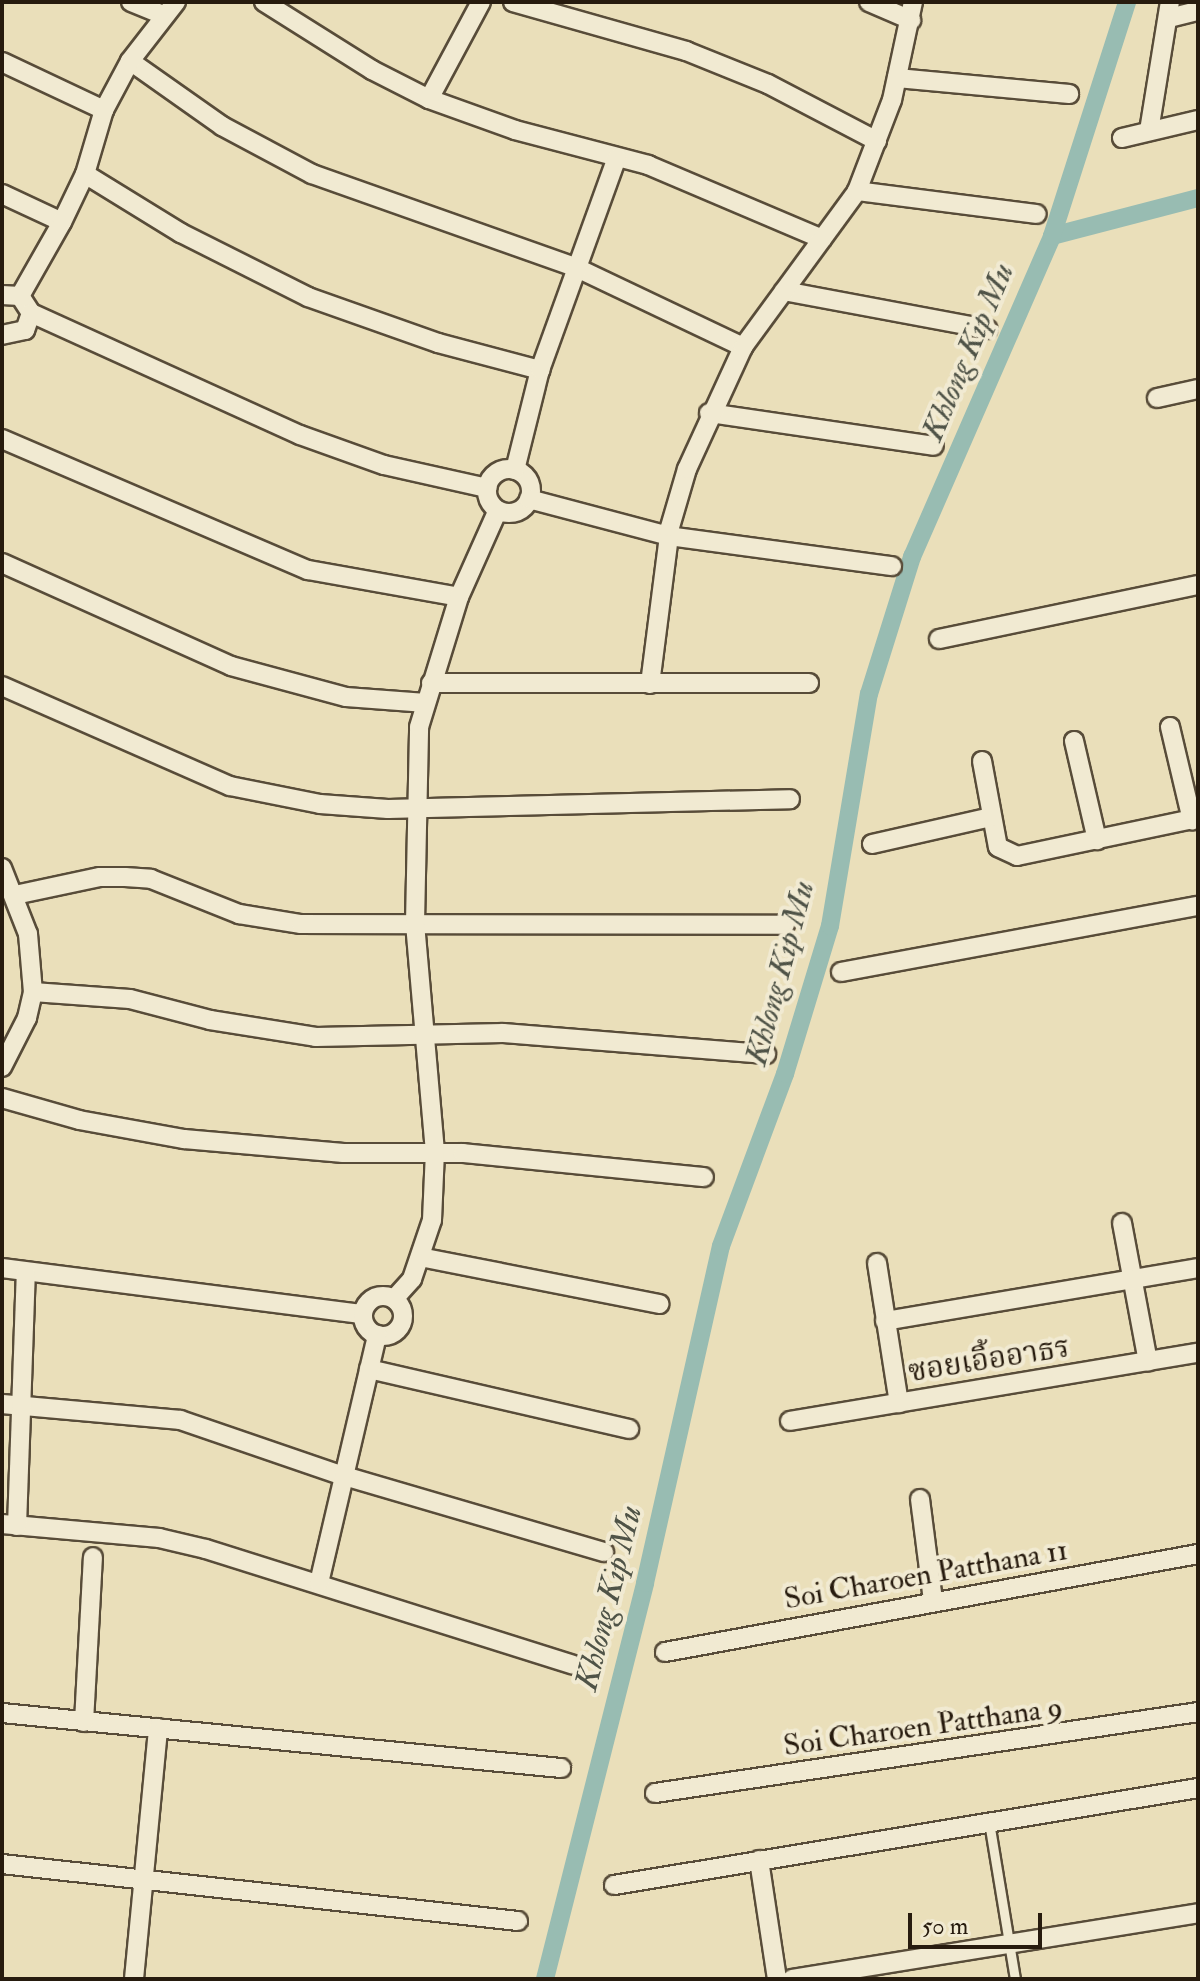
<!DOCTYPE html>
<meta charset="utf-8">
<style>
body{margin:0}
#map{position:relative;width:1200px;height:1981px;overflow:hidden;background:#eadfba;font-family:"IM FELL Double Pica","Noto Serif Thai",serif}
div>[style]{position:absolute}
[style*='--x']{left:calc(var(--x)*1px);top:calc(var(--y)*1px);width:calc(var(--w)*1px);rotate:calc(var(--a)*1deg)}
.canal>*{height:18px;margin:-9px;padding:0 9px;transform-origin:9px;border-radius:9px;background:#98bcb2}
.roads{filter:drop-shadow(2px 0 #584c39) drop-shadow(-2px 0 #584c39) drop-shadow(0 2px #584c39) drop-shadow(0 -2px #584c39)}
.service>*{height:9px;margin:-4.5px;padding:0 4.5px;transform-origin:4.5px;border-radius:4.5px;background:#f1ead2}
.minor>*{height:18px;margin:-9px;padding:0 9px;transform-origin:9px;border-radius:9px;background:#f1ead2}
.minor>.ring{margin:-9px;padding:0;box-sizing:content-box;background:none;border:18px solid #f1ead2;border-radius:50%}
span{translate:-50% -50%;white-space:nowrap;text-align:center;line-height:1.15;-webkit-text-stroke:8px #f1ead2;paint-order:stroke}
.street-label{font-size:30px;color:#271b0e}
.water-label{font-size:32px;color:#4f5347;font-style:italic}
.frame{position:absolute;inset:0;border:4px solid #271b0e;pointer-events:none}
.scale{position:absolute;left:908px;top:1913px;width:134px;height:36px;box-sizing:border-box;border:4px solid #271b0e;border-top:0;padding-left:10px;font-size:24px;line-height:28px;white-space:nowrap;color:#271b0e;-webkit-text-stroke:6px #f1ead2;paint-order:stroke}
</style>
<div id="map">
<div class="canal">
<i style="--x:1052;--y:236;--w:151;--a:-14.6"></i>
<i style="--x:545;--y:1979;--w:408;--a:-75.8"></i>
<i style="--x:645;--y:1583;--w:345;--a:-77.3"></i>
<i style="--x:721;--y:1246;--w:184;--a:-69.6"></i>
<i style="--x:785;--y:1074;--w:155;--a:-73.1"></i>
<i style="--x:830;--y:926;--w:235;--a:-80.5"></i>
<i style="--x:869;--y:694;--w:144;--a:-72.6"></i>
<i style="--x:912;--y:557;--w:350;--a:-66.4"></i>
<i style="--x:1052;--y:236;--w:246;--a:-72.2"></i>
</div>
<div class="roads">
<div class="service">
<i style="--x:989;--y:1822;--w:159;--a:80.6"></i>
</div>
<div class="minor">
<i style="--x:131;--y:2;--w:35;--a:22"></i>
<i style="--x:264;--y:2;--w:128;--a:32.2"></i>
<i style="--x:372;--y:70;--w:64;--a:27"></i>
<i style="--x:429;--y:99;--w:91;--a:19.8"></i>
<i style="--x:515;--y:130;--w:138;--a:14.7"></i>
<i style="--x:648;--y:165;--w:189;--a:23"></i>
<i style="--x:513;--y:2;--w:180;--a:15.8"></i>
<i style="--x:686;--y:51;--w:88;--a:21.9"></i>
<i style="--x:768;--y:84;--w:123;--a:27.6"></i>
<i style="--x:869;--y:2;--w:46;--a:23.2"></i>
<i style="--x:1169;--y:18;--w:30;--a:-14"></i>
<i style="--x:130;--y:61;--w:113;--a:35.2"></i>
<i style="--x:222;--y:126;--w:102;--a:28.1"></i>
<i style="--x:312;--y:174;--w:281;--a:19.5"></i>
<i style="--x:577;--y:268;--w:184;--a:25.4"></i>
<i style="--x:2;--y:62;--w:113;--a:25.2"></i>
<i style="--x:897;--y:78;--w:173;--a:5.3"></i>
<i style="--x:429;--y:99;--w:110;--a:-61.8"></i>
<i style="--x:1149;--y:131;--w:131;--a:-80.8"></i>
<i style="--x:1122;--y:138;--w:78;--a:-13.3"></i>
<i style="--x:85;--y:174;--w:113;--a:31.6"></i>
<i style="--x:181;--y:233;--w:142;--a:26.7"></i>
<i style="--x:308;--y:297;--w:138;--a:19.5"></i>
<i style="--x:438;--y:343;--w:106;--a:14.8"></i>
<i style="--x:857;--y:191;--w:181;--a:7.3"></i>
<i style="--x:2;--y:194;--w:66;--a:25"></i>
<i style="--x:784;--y:291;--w:207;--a:10.6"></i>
<i style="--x:2;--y:295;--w:18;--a:3"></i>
<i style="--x:20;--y:296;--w:20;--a:57"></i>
<i style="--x:31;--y:313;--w:18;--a:109"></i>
<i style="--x:25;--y:330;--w:24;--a:168"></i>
<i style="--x:20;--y:296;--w:85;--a:-60.4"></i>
<i style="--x:62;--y:222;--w:53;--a:-64.4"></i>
<i style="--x:85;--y:174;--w:67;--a:-73.5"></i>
<i style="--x:104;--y:110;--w:55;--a:-62"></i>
<i style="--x:130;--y:61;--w:75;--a:-52.1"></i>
<i style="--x:31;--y:313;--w:295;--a:24.4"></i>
<i style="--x:300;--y:435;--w:89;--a:19.7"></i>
<i style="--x:384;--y:465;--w:106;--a:12.6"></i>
<i style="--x:1157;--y:398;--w:42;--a:-12.4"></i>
<i style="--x:709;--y:413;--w:227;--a:8.3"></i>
<i style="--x:2;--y:439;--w:333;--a:23.2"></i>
<i style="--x:308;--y:570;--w:153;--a:10.1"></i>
<i class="ring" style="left:487px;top:469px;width:26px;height:26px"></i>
<i style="--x:515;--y:470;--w:103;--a:-76"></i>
<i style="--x:540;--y:370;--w:226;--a:-70.1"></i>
<i style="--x:529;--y:499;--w:145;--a:14.8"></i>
<i style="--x:669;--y:536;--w:225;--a:7.7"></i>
<i style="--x:2;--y:563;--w:251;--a:24.2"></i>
<i style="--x:231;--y:666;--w:119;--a:15.1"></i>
<i style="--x:346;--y:697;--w:80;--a:4.3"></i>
<i style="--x:939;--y:639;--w:265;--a:-11.8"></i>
<i style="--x:431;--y:683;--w:378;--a:0"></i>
<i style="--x:650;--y:684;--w:158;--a:-82.7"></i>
<i style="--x:670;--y:527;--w:60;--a:-73.7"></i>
<i style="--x:687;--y:469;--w:134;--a:-65.3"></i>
<i style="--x:743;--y:347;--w:193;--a:-53.8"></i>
<i style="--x:857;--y:191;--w:97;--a:-69"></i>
<i style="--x:892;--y:100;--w:100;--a:-77.9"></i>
<i style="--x:2;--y:686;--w:249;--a:23.7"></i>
<i style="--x:230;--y:786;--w:92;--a:11.3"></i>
<i style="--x:320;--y:804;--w:68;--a:4.2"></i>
<i style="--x:388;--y:809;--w:402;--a:-1.4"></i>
<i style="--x:1170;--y:727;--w:96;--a:76.7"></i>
<i style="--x:1074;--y:741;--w:102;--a:76.9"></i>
<i style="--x:982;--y:761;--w:87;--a:79.5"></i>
<i style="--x:998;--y:847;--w:21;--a:25"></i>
<i style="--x:1017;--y:856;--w:185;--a:-11.9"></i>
<i style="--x:872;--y:844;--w:122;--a:-12.8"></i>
<i style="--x:2;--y:868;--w:71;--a:68.5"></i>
<i style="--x:28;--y:934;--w:58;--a:85.1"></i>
<i style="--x:33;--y:992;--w:27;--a:103"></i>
<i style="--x:27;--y:1018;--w:55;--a:117"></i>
<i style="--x:15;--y:895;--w:87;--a:-12"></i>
<i style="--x:100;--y:877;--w:25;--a:0"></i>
<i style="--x:125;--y:877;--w:26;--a:4"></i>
<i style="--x:151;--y:879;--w:95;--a:21.7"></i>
<i style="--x:239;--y:914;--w:63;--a:9.2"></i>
<i style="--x:301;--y:924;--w:484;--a:0.1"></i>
<i style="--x:841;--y:972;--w:363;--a:-10.5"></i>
<i style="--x:33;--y:992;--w:97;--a:4.1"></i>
<i style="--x:130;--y:999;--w:83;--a:14.7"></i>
<i style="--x:210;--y:1020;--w:107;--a:9.1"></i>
<i style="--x:316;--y:1037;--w:187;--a:-1.2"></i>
<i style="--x:503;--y:1033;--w:264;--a:4.6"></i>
<i style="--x:2;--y:1098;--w:80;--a:15.9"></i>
<i style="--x:79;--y:1120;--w:107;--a:10.3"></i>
<i style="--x:184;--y:1139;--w:160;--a:5"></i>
<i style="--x:343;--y:1153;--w:120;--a:0"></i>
<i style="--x:463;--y:1153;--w:242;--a:5.7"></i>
<i style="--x:1122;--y:1223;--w:141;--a:79.4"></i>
<i style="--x:420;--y:1257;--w:244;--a:11.1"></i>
<i style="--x:877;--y:1263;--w:142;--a:81.1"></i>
<i style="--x:2;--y:1268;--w:364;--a:7.3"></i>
<i class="ring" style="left:363px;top:1296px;width:22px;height:22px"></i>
<i style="--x:394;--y:1299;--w:27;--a:-48"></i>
<i style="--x:412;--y:1279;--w:62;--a:-71.3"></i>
<i style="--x:432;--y:1220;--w:68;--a:-87.5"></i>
<i style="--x:435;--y:1152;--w:230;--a:-95"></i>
<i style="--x:415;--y:923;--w:196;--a:-88.8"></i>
<i style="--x:419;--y:727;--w:136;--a:-72.9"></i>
<i style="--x:459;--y:597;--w:95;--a:-65.9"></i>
<i style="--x:885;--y:1321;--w:317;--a:-9.6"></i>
<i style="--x:369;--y:1369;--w:267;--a:13"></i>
<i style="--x:2;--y:1404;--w:179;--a:5.1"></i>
<i style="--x:180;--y:1420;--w:173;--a:18.9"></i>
<i style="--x:344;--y:1476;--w:271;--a:16.3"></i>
<i style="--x:790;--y:1421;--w:414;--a:-9.5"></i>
<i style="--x:920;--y:1499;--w:103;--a:82.7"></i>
<i style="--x:2;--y:1524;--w:158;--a:5.1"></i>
<i style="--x:159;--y:1538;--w:48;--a:13.2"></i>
<i style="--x:206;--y:1549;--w:385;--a:17.5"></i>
<i style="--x:17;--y:1526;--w:254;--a:-88"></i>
<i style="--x:319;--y:1583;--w:255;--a:-76.8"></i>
<i style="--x:665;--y:1652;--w:542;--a:-10.42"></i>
<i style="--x:2;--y:1713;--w:562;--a:5.62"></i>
<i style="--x:84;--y:1722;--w:165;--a:-86.9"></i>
<i style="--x:655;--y:1793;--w:549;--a:-8.48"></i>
<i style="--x:759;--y:1860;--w:120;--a:81.4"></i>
<i style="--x:2;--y:1864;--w:519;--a:6.3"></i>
<i style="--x:614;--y:1885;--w:592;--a:-9.43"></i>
<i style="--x:134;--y:1979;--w:252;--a:-84.5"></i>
<i style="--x:792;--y:1979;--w:411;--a:-9.2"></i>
</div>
</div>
<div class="street-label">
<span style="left:989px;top:1360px;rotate:-9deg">ซอยเอิ้ออาธร</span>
<span style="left:926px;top:1575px;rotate:-10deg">Soi Charoen Patthana 11</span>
<span style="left:923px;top:1727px;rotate:-8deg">Soi Charoen Patthana 9</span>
</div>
<div class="water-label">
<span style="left:968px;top:352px;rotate:-67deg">Khlong Kip Mu</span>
<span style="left:780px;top:973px;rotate:-75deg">Khlong Kip Mu</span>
<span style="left:609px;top:1598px;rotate:-76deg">Khlong Kip Mu</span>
</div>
<div class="frame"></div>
<div class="scale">50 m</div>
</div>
